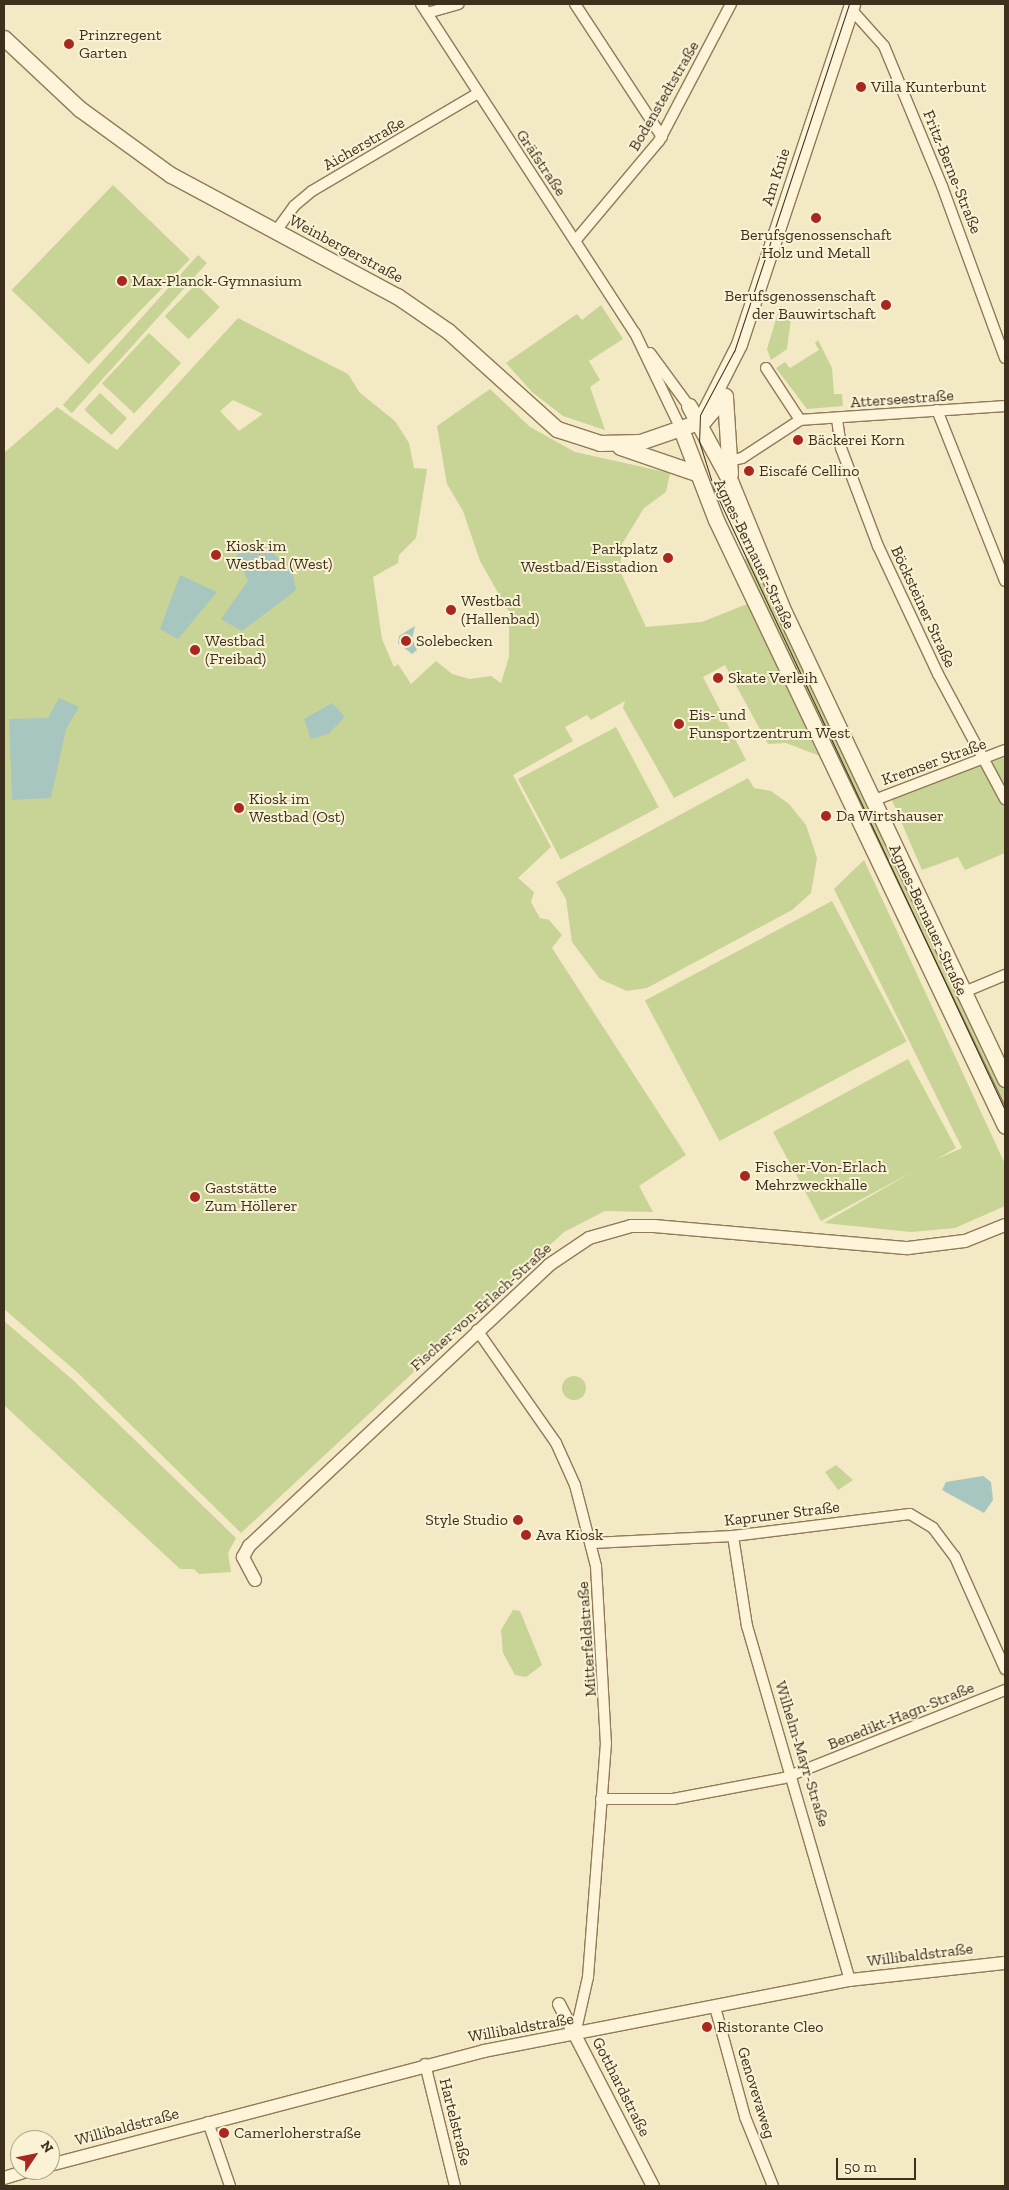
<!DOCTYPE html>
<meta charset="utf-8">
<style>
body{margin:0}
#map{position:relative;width:1009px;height:2190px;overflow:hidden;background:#f3e9c4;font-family:"Zilla Slab",serif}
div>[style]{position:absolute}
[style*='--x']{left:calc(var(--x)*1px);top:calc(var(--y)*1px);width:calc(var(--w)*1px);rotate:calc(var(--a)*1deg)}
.green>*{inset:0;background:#c8d396;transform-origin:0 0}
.round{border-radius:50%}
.water>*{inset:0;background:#a6c6bf}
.roads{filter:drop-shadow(1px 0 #917a57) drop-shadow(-1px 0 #917a57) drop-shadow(0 1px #917a57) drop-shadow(0 -1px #917a57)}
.minor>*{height:10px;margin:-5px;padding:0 5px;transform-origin:5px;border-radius:5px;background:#fdf4d9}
.tertiary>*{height:12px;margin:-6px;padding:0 6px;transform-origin:6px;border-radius:6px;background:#fdf4d9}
.secondary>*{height:15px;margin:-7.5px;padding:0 7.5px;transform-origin:7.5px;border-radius:7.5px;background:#fdf4d9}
.tram>*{height:1px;margin:-0.5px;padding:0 0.5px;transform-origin:0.5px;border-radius:0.5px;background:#3f301d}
.dots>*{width:14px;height:14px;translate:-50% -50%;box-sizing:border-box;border:2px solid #faf2d5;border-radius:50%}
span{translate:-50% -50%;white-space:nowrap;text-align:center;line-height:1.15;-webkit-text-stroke:4px #faf2d5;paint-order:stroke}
.poi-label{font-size:16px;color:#3f301d}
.left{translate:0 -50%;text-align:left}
.right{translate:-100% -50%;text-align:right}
.street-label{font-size:16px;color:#3f301d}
.frame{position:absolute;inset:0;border:5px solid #3f301d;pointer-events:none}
.north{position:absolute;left:10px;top:2130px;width:50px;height:50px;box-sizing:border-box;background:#faf2d5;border:1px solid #afa48b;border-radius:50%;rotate:56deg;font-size:14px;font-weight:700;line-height:20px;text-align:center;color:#3f301d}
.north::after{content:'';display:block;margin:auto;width:18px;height:22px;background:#a8281f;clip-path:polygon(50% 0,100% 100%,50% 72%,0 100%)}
.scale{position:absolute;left:836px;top:2158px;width:80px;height:22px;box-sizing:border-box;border:2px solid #3f301d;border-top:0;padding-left:6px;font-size:15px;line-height:18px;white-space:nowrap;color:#3f301d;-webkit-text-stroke:4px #faf2d5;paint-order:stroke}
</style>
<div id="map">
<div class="green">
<i style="left:113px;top:185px;width:107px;height:146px;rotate:44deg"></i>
<i style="left:198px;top:255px;width:12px;height:202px;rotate:42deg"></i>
<i style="left:196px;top:284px;width:33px;height:45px;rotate:44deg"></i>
<i style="clip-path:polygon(601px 305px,623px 339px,589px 361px,600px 380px,590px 387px,605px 430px,563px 416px,532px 392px,506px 363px,577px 314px,582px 320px)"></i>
<i style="clip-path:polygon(780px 306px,792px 311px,787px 349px,771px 360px,767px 349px)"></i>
<i style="clip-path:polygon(evenodd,238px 318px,348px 374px,360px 393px,395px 421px,409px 443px,414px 468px,427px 469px,416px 538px,399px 555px,398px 563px,373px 577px,382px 639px,394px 667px,398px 664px,411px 684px,436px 661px,452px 674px,470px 679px,491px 676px,501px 683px,509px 657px,509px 612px,480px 561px,463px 511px,447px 484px,437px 426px,490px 389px,530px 427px,575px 452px,670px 473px,666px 492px,644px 508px,622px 544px,620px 571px,646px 627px,702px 622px,752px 602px,833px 761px,786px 743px,768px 744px,725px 665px,703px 677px,746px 760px,674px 798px,623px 708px,625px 701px,591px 720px,587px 715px,565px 727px,573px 741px,513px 775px,551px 847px,518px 878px,534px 892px,531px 902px,540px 918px,549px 920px,562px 935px,552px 948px,686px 1155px,639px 1186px,653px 1212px,605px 1211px,564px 1232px,241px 1533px,78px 1373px,4px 1309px,4px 453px,57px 407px,117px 450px,238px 318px,233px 400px,263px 414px,239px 431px,220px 411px,233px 400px)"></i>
<i style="left:149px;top:333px;width:44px;height:69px;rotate:43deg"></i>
<i style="clip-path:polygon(818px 340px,832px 368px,834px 394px,842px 394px,843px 406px,807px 409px,776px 368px,785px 362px,790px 368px,819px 350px,815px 343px)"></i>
<i style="left:100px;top:393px;width:37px;height:23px;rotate:43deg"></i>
<i style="clip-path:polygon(756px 554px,1005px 1087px,1005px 1116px,740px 562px)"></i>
<i style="left:616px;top:727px;width:91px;height:111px;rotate:62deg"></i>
<i style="clip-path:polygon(1005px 757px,1005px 853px,965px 870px,958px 857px,922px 870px,891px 798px)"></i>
<i style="clip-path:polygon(748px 778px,754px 788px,771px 791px,789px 804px,806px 825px,817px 858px,811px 893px,792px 910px,647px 988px,627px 991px,600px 979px,572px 942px,566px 899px,556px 882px)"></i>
<i style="clip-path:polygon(864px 860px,1005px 1164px,1005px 1206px,955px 1228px,911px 1232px,824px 1223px,914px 1171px,821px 1221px,773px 1132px,908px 1059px,956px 1148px,937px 1159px,962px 1148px,834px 889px)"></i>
<i style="left:832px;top:901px;width:159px;height:212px;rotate:62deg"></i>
<i style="clip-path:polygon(4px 1321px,73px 1380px,236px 1538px,228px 1553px,231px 1572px,199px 1574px,194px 1569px,180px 1569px,4px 1405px)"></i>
<i class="round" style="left:562px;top:1376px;width:24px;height:24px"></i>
<i style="clip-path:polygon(836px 1465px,853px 1480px,838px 1490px,825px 1472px)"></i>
<i style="clip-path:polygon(513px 1610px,520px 1611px,542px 1665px,526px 1677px,515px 1675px,503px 1653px,501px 1630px)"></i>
</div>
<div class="water">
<i style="clip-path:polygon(261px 542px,292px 571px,296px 590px,242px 631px,221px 619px,248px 581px,236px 555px)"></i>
<i style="clip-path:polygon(180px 575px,217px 592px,178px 639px,160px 629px)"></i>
<i style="clip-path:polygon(415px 626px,412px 639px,417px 650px,412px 654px,398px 643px,399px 636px)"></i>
<i style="clip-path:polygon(59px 698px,79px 707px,66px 729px,51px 798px,12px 800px,9px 719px,48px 718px)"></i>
<i style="clip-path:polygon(332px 703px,345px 717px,328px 734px,311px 739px,304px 719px)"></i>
<i style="clip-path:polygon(983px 1476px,991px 1482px,993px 1500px,984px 1513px,942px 1490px,946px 1482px)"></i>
</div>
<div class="roads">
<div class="minor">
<i style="--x:421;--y:4;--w:392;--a:57"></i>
<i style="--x:635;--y:333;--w:106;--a:64.4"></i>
<i style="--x:575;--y:4;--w:159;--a:56.8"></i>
<i style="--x:850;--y:8;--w:51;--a:48.2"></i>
<i style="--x:884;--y:46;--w:152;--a:67.5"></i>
<i style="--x:942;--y:186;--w:183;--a:69.9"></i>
<i style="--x:427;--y:13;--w:33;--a:-16"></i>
<i style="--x:276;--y:231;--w:31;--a:-54"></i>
<i style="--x:294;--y:206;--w:23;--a:-40"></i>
<i style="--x:312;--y:191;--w:191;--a:-30.5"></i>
<i style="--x:575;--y:241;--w:131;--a:-50"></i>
<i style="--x:659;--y:141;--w:155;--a:-62.3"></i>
<i style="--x:650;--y:353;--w:66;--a:53.7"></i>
<i style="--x:766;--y:368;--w:62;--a:56.8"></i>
<i style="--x:937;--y:410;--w:184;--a:68.3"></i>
<i style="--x:837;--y:419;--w:29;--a:82"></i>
<i style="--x:841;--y:448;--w:105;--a:69.3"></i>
<i style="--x:878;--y:546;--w:141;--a:64.9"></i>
<i style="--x:938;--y:674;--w:142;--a:61.8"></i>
<i style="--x:729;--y:461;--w:13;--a:-13"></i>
<i style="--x:742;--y:458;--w:69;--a:-33.2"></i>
<i style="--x:800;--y:420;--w:205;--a:-3.9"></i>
<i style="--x:872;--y:801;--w:142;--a:-21"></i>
<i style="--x:962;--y:993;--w:47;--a:-22.7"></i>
<i style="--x:477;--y:1330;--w:138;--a:55"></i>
<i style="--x:556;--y:1443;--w:46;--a:65.7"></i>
<i style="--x:575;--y:1485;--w:84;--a:75.5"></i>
<i style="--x:596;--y:1566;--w:177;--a:86.8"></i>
<i style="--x:606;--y:1743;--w:235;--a:94.4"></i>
<i style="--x:588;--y:1977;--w:58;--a:102.8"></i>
<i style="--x:733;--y:1536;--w:91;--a:81.2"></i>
<i style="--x:747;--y:1626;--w:369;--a:73.8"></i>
<i style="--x:593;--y:1543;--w:140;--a:-2.9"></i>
<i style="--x:733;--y:1536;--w:178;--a:-7.1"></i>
<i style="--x:910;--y:1514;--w:27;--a:31"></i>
<i style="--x:933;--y:1528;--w:36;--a:53"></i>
<i style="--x:955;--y:1557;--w:123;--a:65.9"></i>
<i style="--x:601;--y:1799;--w:72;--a:0"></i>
<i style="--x:673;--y:1799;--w:113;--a:-10.7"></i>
<i style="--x:784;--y:1778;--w:238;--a:-21.7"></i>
<i style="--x:715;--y:2007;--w:114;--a:74.7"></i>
<i style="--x:745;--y:2117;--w:74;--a:67.9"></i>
<i style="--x:425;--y:2064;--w:126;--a:76.2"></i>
<i style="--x:208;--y:2122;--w:68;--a:71"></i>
</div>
<div class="tertiary">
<i style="--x:255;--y:1580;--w:26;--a:-118"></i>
<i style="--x:243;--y:1557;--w:13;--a:-61"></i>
<i style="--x:249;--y:1546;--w:411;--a:-43.1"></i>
<i style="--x:549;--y:1265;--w:48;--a:-34"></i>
<i style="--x:589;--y:1238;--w:44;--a:-15.9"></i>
<i style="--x:631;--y:1226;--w:23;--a:0"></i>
<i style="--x:654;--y:1226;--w:255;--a:5"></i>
<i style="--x:908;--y:1248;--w:57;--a:-7"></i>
<i style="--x:965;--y:1241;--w:43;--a:-21.8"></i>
<i style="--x:559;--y:2004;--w:205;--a:62.7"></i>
<i style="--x:50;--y:2165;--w:449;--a:-14.7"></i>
<i style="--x:484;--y:2051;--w:373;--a:-11"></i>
<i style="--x:850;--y:1980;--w:156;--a:-6.3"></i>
<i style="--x:4;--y:2178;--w:28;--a:-17"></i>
</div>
<div class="secondary">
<i style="--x:4;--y:38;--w:104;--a:43.1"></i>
<i style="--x:80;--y:109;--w:112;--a:36"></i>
<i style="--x:171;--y:175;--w:256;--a:28.2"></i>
<i style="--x:397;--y:296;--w:62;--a:34.5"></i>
<i style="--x:448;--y:331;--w:147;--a:42"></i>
<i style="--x:557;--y:429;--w:45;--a:18"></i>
<i style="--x:600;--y:443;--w:40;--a:-1.4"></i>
<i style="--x:640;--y:442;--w:68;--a:-19"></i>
<i style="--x:704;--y:420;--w:32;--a:-49"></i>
<i style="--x:725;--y:397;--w:77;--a:86.3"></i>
<i style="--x:689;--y:406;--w:88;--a:61.4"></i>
<i style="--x:731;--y:483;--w:139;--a:67.7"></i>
<i style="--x:784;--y:612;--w:517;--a:64.67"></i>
<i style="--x:700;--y:421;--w:86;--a:-63.1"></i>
<i style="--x:739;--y:344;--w:358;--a:-71.6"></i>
<i style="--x:681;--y:429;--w:97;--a:69"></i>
<i style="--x:716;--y:520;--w:671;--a:64.5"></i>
<i style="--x:620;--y:447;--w:80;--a:18.9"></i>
</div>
</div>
<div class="tram">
<i style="--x:849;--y:4;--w:366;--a:108.3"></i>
<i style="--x:734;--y:351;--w:72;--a:118"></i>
<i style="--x:700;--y:415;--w:26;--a:92"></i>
<i style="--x:699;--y:441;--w:50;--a:72.6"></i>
<i style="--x:714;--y:489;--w:686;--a:64.89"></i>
</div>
<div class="dots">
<i style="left:69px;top:44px;background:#a8281f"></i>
<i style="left:861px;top:87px;background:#a8281f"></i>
<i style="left:816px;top:218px;background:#a8281f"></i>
<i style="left:122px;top:281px;background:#a8281f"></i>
<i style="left:886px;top:305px;background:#a8281f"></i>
<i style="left:798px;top:440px;background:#a8281f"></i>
<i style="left:749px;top:471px;background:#a8281f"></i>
<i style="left:216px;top:555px;background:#a8281f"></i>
<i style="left:668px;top:558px;background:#a8281f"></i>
<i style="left:451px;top:610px;background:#a8281f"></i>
<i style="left:406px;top:641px;background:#a8281f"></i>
<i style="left:195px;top:650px;background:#a8281f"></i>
<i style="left:718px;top:678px;background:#a8281f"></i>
<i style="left:679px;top:724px;background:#a8281f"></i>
<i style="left:239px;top:808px;background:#a8281f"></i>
<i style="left:826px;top:816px;background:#a8281f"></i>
<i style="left:745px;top:1176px;background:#a8281f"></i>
<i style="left:195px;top:1197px;background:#a8281f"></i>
<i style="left:518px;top:1520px;background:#a8281f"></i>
<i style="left:526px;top:1535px;background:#a8281f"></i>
<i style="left:707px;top:2027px;background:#a8281f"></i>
<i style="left:224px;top:2133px;background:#a8281f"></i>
</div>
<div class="poi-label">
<span class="left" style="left:79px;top:44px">Prinzregent<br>Garten</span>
<span class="left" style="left:871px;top:87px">Villa Kunterbunt</span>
<span style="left:816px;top:244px">Berufsgenossenschaft<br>Holz und Metall</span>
<span class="left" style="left:132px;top:281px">Max-Planck-Gymnasium</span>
<span class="right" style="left:876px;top:305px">Berufsgenossenschaft<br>der Bauwirtschaft</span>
<span class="left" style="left:808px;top:440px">Bäckerei Korn</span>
<span class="left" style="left:759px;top:471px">Eiscafé Cellino</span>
<span class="left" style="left:226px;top:555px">Kiosk im<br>Westbad (West)</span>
<span class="right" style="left:658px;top:558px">Parkplatz<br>Westbad/Eisstadion</span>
<span class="left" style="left:461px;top:610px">Westbad<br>(Hallenbad)</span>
<span class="left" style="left:205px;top:650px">Westbad<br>(Freibad)</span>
<span class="left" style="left:416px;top:641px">Solebecken</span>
<span class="left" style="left:728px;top:678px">Skate Verleih</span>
<span class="left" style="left:689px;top:724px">Eis- und<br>Funsportzentrum West</span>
<span class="left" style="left:249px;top:808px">Kiosk im<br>Westbad (Ost)</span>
<span class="left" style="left:836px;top:816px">Da Wirtshauser</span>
<span class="left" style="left:755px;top:1176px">Fischer-Von-Erlach<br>Mehrzweckhalle</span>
<span class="left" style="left:205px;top:1197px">Gaststätte<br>Zum Höllerer</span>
<span class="right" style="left:508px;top:1520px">Style Studio</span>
<span class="left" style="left:536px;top:1535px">Ava Kiosk</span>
<span class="left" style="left:717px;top:2027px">Ristorante Cleo</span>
<span class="left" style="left:234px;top:2133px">Camerloherstraße</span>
</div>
<div class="street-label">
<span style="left:664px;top:96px;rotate:-60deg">Bodenstedtstraße</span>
<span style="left:364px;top:144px;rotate:-30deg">Aicherstraße</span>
<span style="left:541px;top:163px;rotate:56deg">Gräfstraße</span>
<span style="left:952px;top:172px;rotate:68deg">Fritz-Berne-Straße</span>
<span style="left:776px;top:177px;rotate:-72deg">Am Knie</span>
<span style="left:346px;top:249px;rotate:28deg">Weinbergerstraße</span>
<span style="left:902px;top:399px;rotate:-4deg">Atterseestraße</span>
<span style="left:754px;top:554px;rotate:64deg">Agnes-Bernauer-Straße</span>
<span style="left:923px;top:607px;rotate:65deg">Böcksteiner Straße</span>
<span style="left:934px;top:762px;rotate:-20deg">Kremser Straße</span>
<span style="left:928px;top:920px;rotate:65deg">Agnes-Bernauer-Straße</span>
<span style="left:481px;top:1307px;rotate:-42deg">Fischer-von-Erlach-Straße</span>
<span style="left:782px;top:1514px;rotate:-7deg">Kapruner Straße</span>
<span style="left:587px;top:1639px;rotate:-94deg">Mitterfeldstraße</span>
<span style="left:901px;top:1716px;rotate:-22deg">Benedikt-Hagn-Straße</span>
<span style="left:802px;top:1754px;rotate:73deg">Wilhelm-Mayr-Straße</span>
<span style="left:920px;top:1955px;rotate:-7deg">Willibaldstraße</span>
<span style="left:521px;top:2028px;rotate:-10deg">Willibaldstraße</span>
<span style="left:621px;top:2087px;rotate:63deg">Gotthardstraße</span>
<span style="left:756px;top:2093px;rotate:73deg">Genovevaweg</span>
<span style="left:455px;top:2122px;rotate:76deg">Hartelstraße</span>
<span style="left:127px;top:2127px;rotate:-15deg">Willibaldstraße</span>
</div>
<div class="frame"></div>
<div class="north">N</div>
<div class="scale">50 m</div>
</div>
